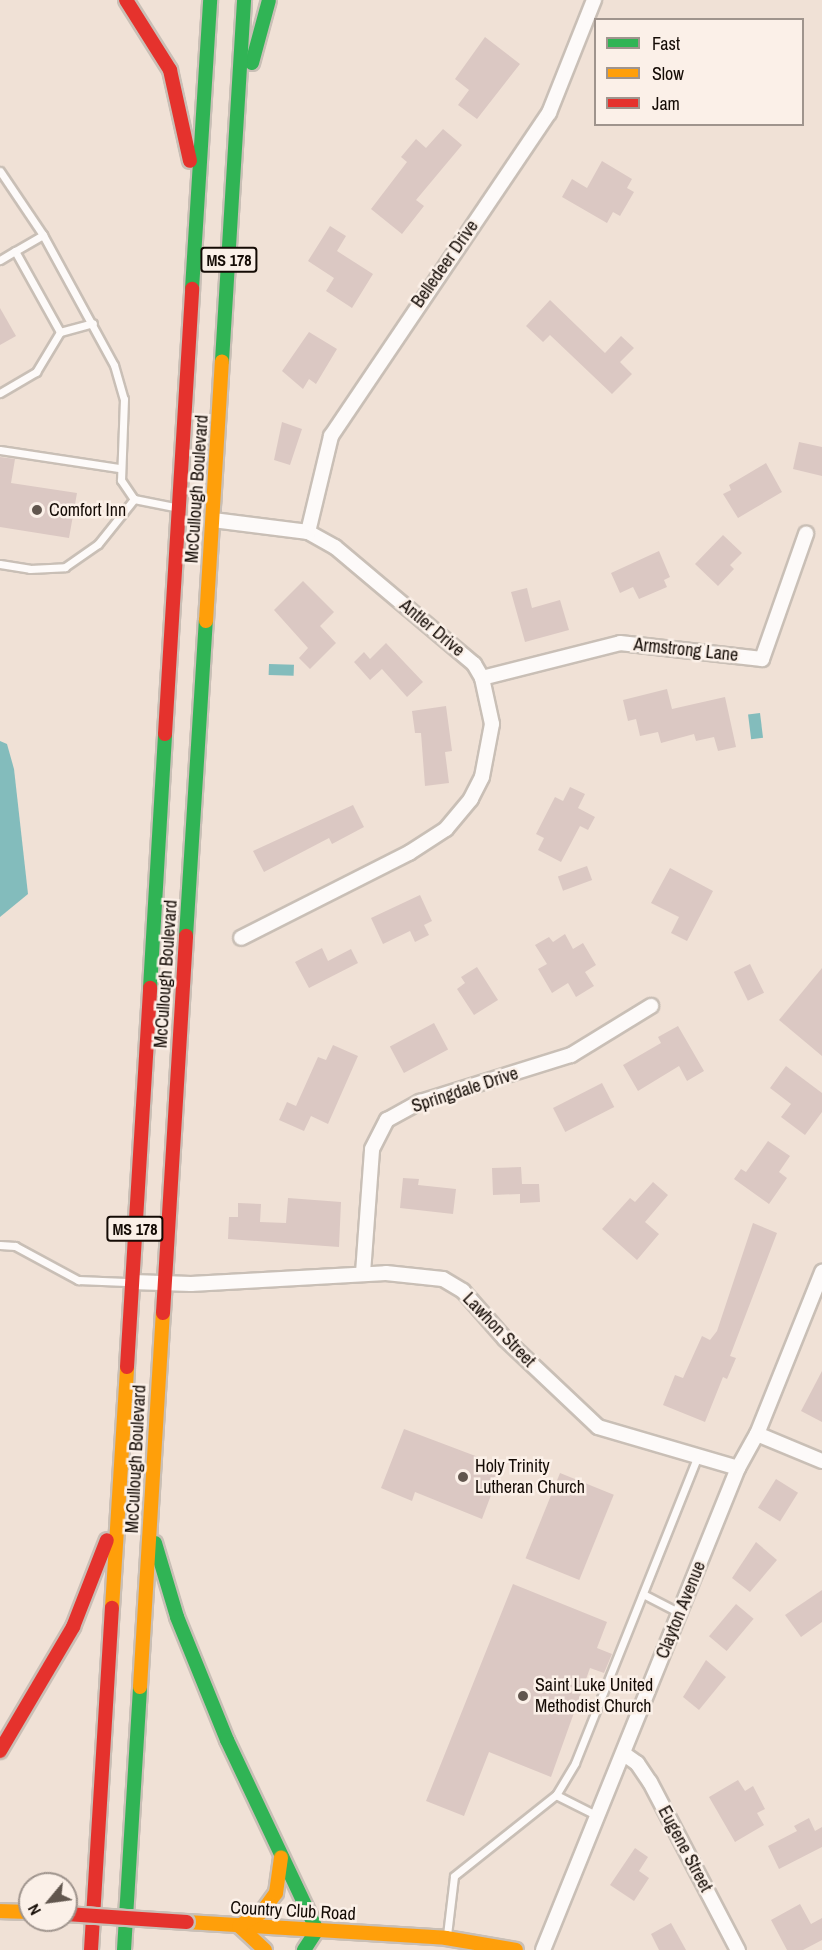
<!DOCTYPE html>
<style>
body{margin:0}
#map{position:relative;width:822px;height:1950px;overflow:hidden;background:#f0e1d6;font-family:"Archivo Narrow",sans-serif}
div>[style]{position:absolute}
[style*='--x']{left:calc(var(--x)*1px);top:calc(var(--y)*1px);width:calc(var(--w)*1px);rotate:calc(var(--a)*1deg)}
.water>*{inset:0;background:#83bcbc;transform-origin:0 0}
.building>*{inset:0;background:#dbc8c3;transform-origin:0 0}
.roads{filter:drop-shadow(2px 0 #c9bfb6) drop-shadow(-2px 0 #c9bfb6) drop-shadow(0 2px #c9bfb6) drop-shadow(0 -2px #c9bfb6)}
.lane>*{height:7px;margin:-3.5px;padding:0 3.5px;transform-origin:3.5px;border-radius:3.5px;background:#fdfaf9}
.street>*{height:14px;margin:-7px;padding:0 7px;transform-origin:7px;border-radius:7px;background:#fdfaf9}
.fast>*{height:14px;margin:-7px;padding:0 7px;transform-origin:7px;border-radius:7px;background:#30b455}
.slow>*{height:14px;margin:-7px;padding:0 7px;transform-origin:7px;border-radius:7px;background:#ff9f0a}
.jam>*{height:14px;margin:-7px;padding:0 7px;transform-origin:7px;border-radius:7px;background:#e5322d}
.bridges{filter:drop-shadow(2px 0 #c9bfb6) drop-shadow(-2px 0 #c9bfb6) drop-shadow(0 2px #c9bfb6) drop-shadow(0 -2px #c9bfb6)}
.jam-bridge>*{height:14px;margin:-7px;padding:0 7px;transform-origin:7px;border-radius:7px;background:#e5322d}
.dots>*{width:16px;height:16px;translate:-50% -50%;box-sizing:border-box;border:3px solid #fbf0e8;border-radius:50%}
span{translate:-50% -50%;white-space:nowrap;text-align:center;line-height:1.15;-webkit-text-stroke:5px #fbf0e8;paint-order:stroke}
.shield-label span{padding:2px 4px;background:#fbf0e8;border:2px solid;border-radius:4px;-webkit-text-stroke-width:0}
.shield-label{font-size:16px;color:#140b05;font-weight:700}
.street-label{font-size:18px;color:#140b05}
.poi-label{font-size:18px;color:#140b05}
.left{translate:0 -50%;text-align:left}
.legend{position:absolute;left:594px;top:18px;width:210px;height:108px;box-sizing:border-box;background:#fbf0e8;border:2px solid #9f948d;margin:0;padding:8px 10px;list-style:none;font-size:18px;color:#140b05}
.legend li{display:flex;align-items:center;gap:12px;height:30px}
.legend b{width:30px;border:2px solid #9f948d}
.north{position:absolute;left:18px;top:1872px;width:60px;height:60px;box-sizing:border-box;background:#fbf0e8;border:2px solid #9f948d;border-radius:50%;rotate:241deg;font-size:16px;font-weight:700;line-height:24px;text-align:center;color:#140b05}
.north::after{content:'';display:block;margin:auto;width:21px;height:27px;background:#61564e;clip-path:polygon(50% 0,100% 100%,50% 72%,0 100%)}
</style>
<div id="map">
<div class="water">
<i style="left:269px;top:664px;width:25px;height:11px;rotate:2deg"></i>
<i style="left:760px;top:713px;width:25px;height:12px;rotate:83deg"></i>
<i style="clip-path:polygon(0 741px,7px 744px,14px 769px,28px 894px,0 917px)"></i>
</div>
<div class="building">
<i style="clip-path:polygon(485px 37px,520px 64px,477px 119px,458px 105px,469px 90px,455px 79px)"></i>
<i style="clip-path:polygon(443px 129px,462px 145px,416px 200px,424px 206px,402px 234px,371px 209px,407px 162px,401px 157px,416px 139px,426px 148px)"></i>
<i style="clip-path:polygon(602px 161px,632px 179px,627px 188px,634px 192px,620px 216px,613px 212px,607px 223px,562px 197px,572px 179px,587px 188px)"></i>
<i style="clip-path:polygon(330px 226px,346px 236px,337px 251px,373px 274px,352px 308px,326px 291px,334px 278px,308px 261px)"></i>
<i style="clip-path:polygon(550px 300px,605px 353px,621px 336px,634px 348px,620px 362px,632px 374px,612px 394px,550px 335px,543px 342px,526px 326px)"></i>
<i style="clip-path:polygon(0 308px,16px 336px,0 345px)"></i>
<i style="clip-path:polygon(309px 332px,337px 349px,316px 384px,309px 379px,303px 389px,282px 371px)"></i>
<i style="clip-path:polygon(282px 422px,302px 429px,290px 465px,274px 460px)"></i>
<i style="clip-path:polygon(799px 442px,822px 447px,822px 476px,793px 469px)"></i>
<i style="clip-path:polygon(0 457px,15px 459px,11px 483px,77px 493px,69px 538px,0 527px)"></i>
<i style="clip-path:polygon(766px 463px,782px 492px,738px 518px,723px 494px,731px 490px,729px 485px)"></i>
<i style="clip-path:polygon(723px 535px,742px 553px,730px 565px,734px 569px,718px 586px,695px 564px)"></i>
<i style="clip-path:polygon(659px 551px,670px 577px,664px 580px,667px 587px,639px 599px,633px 587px,620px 593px,611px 573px)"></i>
<i style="clip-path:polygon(303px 581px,334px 612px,320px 626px,336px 643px,310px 669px,299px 658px,308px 648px,274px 610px)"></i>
<i style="clip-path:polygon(527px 588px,532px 608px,560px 600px,569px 630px,525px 642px,511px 592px)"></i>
<i style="clip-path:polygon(386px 643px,423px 682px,407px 697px,382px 669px,370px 680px,354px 662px,364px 652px,370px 659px)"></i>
<i style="clip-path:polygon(667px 689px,672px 709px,725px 697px,736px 747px,718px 751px,714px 737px,696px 741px,694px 734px,661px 743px,658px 732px,640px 736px,636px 719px,628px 721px,623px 700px)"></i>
<i style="clip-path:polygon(446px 706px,452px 751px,445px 752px,449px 783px,425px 786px,421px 733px,415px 733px,412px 711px)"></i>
<i style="clip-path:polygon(570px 787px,585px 794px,578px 808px,595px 817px,588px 830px,580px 826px,561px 862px,538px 850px,544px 838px,536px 834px,555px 797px,563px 801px)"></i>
<i style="clip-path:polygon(353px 805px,364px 827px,332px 844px,329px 838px,264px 872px,253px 851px)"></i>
<i style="left:587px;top:866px;width:15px;height:31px;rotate:70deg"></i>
<i style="clip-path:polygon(670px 868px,713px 891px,687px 941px,671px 933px,679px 917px,651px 903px)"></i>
<i style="clip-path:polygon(420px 895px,432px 921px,424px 925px,429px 935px,415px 942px,410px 931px,383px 944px,371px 918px)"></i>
<i style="clip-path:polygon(565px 934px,573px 949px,583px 943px,596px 965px,585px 972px,594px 986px,576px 997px,568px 983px,552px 993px,538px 969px,547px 964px,535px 945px,549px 937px,553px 942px)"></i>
<i style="clip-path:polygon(322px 948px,328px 961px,351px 949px,358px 963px,309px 988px,295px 962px)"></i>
<i style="left:750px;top:964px;width:32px;height:18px;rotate:64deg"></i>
<i style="clip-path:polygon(477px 967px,498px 1000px,474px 1015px,457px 989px,465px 983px,461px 977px)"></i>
<i style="clip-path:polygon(822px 968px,822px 1056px,779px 1020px)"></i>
<i style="left:434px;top:1023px;width:30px;height:50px;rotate:62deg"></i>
<i style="clip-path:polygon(678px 1026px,704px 1071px,687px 1081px,679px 1066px,638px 1091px,623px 1065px,661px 1043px,658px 1037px)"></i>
<i style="clip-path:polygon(333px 1045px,358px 1056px,328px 1124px,311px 1116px,304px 1131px,279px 1120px,287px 1102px,296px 1106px,318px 1057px,326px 1060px)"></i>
<i style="clip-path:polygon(786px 1066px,822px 1093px,822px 1112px,805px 1135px,781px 1117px,791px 1104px,770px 1088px)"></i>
<i style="left:602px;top:1083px;width:27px;height:55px;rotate:63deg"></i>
<i style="clip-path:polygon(768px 1141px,790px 1156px,779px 1172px,787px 1178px,769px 1204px,734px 1179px,741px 1169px,746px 1172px)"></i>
<i style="clip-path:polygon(521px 1167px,522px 1184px,539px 1184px,540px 1202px,520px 1203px,520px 1194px,493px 1195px,492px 1168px)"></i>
<i style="clip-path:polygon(403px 1178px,419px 1179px,418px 1185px,456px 1189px,453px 1214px,400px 1208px)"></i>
<i style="clip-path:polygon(653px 1182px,668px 1195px,645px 1222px,659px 1234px,637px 1260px,602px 1229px,630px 1198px,635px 1202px)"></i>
<i style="clip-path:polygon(288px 1198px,341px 1202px,339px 1247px,228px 1239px,229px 1217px,238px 1217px,238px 1203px,261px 1204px,260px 1222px,286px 1223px)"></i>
<i style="clip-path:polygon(753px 1223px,777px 1233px,730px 1356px,736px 1358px,727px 1379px,723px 1377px,705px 1422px,663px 1405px,675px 1375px,683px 1378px,702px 1336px,710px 1340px,717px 1331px)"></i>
<i style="clip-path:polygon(822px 1371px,822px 1422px,801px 1411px)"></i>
<i style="clip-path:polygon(404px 1429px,502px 1466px,482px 1519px,415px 1492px,412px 1501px,381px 1488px)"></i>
<i style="left:560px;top:1473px;width:58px;height:92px;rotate:22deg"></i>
<i style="left:776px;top:1479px;width:26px;height:34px;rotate:32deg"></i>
<i style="clip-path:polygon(756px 1542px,777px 1560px,750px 1592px,732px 1578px)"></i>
<i style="clip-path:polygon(513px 1584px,607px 1622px,597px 1648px,612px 1654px,604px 1673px,590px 1668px,551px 1777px,489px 1752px,464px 1816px,426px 1801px)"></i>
<i style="clip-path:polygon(822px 1590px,822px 1622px,801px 1637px,785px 1615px)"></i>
<i style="left:736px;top:1604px;width:23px;height:42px;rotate:40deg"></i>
<i style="clip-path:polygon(706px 1660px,726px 1677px,699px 1710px,683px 1697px)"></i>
<i style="clip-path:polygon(738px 1780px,745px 1791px,753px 1786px,765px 1809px,757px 1813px,764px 1825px,735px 1842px,709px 1797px)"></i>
<i style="clip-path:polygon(809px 1818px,815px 1831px,822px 1827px,822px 1847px,779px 1869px,768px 1846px,797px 1831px,794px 1826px)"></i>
<i style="clip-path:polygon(635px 1848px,648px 1857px,639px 1871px,649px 1878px,634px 1901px,610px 1885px)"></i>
<i style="clip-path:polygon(800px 1904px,811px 1924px,822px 1918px,822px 1940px,803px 1950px,787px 1950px,771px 1920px)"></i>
<i style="clip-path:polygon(671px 1923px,686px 1950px,659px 1950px,651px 1934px)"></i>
</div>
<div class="roads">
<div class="lane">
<i style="--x:0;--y:171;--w:77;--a:56.1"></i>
<i style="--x:43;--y:235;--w:148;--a:61.4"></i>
<i style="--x:114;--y:365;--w:35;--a:74"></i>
<i style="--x:124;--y:399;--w:81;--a:92.1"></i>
<i style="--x:121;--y:480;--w:23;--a:56"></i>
<i style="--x:134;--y:499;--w:41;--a:11.3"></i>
<i style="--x:43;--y:235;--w:32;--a:150"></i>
<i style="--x:15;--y:251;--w:93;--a:60.9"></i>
<i style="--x:60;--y:332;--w:34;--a:-15"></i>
<i style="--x:0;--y:260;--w:17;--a:-31"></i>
<i style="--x:0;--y:393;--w:42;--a:-30.3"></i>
<i style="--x:36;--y:372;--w:47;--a:-59"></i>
<i style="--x:0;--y:450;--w:120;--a:8.6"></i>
<i style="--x:0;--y:564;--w:30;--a:9"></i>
<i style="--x:30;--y:569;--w:35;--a:-3"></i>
<i style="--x:65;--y:567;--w:40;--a:-34.9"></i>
<i style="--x:98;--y:544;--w:58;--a:-51.3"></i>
<i style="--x:0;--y:1245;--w:15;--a:4"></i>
<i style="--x:15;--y:1246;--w:72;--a:28.4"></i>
<i style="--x:78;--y:1280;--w:48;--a:2.4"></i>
<i style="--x:643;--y:1594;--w:42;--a:27.2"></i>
<i style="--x:556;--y:1795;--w:37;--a:-59"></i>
<i style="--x:575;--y:1763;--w:331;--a:-68.2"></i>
<i style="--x:447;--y:1935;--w:59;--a:-83.2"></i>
<i style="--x:454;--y:1876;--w:130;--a:-38.5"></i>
<i style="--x:556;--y:1795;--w:47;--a:26.6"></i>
</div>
<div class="street">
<i style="--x:213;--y:520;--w:96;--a:7.2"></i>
<i style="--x:308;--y:532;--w:31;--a:29"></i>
<i style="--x:335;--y:547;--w:182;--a:40.1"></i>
<i style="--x:474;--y:664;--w:16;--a:60"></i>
<i style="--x:482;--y:678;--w:47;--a:77.7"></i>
<i style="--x:492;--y:724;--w:54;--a:100.7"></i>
<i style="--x:482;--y:777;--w:25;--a:117"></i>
<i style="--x:471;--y:799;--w:39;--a:130"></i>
<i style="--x:446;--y:829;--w:44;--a:147"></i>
<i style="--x:409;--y:853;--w:188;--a:153.2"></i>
<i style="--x:308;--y:532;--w:99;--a:-76.5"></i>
<i style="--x:331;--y:436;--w:390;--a:-56"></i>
<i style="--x:549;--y:113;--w:122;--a:-68.3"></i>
<i style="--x:482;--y:678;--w:142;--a:-14.2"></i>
<i style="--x:620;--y:643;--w:143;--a:6.4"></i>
<i style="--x:762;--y:659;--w:133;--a:-70.6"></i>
<i style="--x:363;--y:1273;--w:124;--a:-85.8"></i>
<i style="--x:372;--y:1149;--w:33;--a:-63"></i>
<i style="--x:387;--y:1120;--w:38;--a:-29"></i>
<i style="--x:420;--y:1102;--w:158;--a:-17.3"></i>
<i style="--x:571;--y:1055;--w:94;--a:-31.5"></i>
<i style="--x:132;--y:1282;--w:59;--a:1.9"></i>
<i style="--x:191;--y:1284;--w:195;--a:-3.2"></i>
<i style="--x:386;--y:1273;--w:57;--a:6"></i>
<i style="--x:443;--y:1279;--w:23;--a:31"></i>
<i style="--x:463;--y:1291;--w:64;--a:48.8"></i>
<i style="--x:505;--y:1339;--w:128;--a:43.4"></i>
<i style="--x:598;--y:1427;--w:146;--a:16.3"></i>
<i style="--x:757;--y:1434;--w:70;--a:22.6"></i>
<i style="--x:624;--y:1754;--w:16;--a:35"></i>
<i style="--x:637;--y:1763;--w:23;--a:56"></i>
<i style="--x:650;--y:1782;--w:190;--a:62.4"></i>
<i style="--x:543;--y:1950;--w:520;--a:-67.97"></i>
<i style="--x:738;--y:1468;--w:39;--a:-61"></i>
<i style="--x:757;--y:1434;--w:175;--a:-68.1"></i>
</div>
<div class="fast">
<i style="--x:252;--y:63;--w:65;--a:-74.9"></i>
<i style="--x:192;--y:289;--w:290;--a:-86.4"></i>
<i style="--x:222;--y:361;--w:362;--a:-86.5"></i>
<i style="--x:186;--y:936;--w:316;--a:-86.4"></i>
<i style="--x:150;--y:988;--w:254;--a:-86.6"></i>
<i style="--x:155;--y:1543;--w:77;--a:73.4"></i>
<i style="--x:177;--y:1617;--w:133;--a:67.9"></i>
<i style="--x:227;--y:1740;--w:210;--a:64.7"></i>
<i style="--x:317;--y:1930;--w:24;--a:123"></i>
<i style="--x:124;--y:1950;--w:263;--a:-86.5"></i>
</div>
<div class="slow">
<i style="--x:206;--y:621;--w:260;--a:-86.5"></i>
<i style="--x:112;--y:1608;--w:241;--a:-86.4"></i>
<i style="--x:140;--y:1687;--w:375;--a:-86.5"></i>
<i style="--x:0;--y:1911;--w:30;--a:2"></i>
<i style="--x:187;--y:1922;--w:259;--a:3.5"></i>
<i style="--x:446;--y:1938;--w:71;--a:9.7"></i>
<i style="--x:265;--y:1950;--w:35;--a:-137"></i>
<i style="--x:239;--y:1926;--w:27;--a:-31"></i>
<i style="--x:262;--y:1912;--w:24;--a:-54"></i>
<i style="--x:276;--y:1893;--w:36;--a:-82"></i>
</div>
<div class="jam">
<i style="--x:126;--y:0;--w:83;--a:57.8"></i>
<i style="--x:170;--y:70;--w:93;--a:77.6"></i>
<i style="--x:165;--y:734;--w:446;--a:-86.5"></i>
<i style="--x:163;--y:1313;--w:378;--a:-86.5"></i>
<i style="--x:127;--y:1367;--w:380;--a:-86.5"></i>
<i style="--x:0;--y:1751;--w:144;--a:-59.5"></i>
<i style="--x:73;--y:1627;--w:93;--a:-68.7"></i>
<i style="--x:91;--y:1950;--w:343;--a:-86.5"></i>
</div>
</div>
<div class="bridges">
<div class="jam-bridge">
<i style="--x:66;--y:1914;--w:121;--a:3.8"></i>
</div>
</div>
<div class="dots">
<i style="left:37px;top:510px;background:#61564e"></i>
<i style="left:463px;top:1477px;background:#61564e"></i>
<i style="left:523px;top:1696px;background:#61564e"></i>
</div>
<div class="shield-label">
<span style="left:229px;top:260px">MS 178</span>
<span style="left:135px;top:1229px">MS 178</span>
</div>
<div class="street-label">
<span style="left:445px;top:264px;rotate:-55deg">Belledeer Drive</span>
<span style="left:197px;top:489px;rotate:-86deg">McCullough Boulevard</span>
<span style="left:432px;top:628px;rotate:40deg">Antler Drive</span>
<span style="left:686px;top:650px;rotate:6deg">Armstrong Lane</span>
<span style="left:166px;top:974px;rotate:-86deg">McCullough Boulevard</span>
<span style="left:465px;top:1090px;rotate:-18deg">Springdale Drive</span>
<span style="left:499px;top:1330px;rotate:46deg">Lawhon Street</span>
<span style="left:136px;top:1459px;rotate:-87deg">McCullough Boulevard</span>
<span style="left:681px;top:1610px;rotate:-68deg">Clayton Avenue</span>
<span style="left:685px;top:1849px;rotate:62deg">Eugene Street</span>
<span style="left:293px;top:1911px;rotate:3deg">Country Club Road</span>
</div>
<div class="poi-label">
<span class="left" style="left:49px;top:510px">Comfort Inn</span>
<span class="left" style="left:475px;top:1477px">Holy Trinity<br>Lutheran Church</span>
<span class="left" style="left:535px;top:1696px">Saint Luke United<br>Methodist Church</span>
</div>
<ul class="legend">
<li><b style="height:8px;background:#30b455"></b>Fast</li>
<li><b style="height:8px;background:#ff9f0a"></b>Slow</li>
<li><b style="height:8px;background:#e5322d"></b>Jam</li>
</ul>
<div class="north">N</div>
</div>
